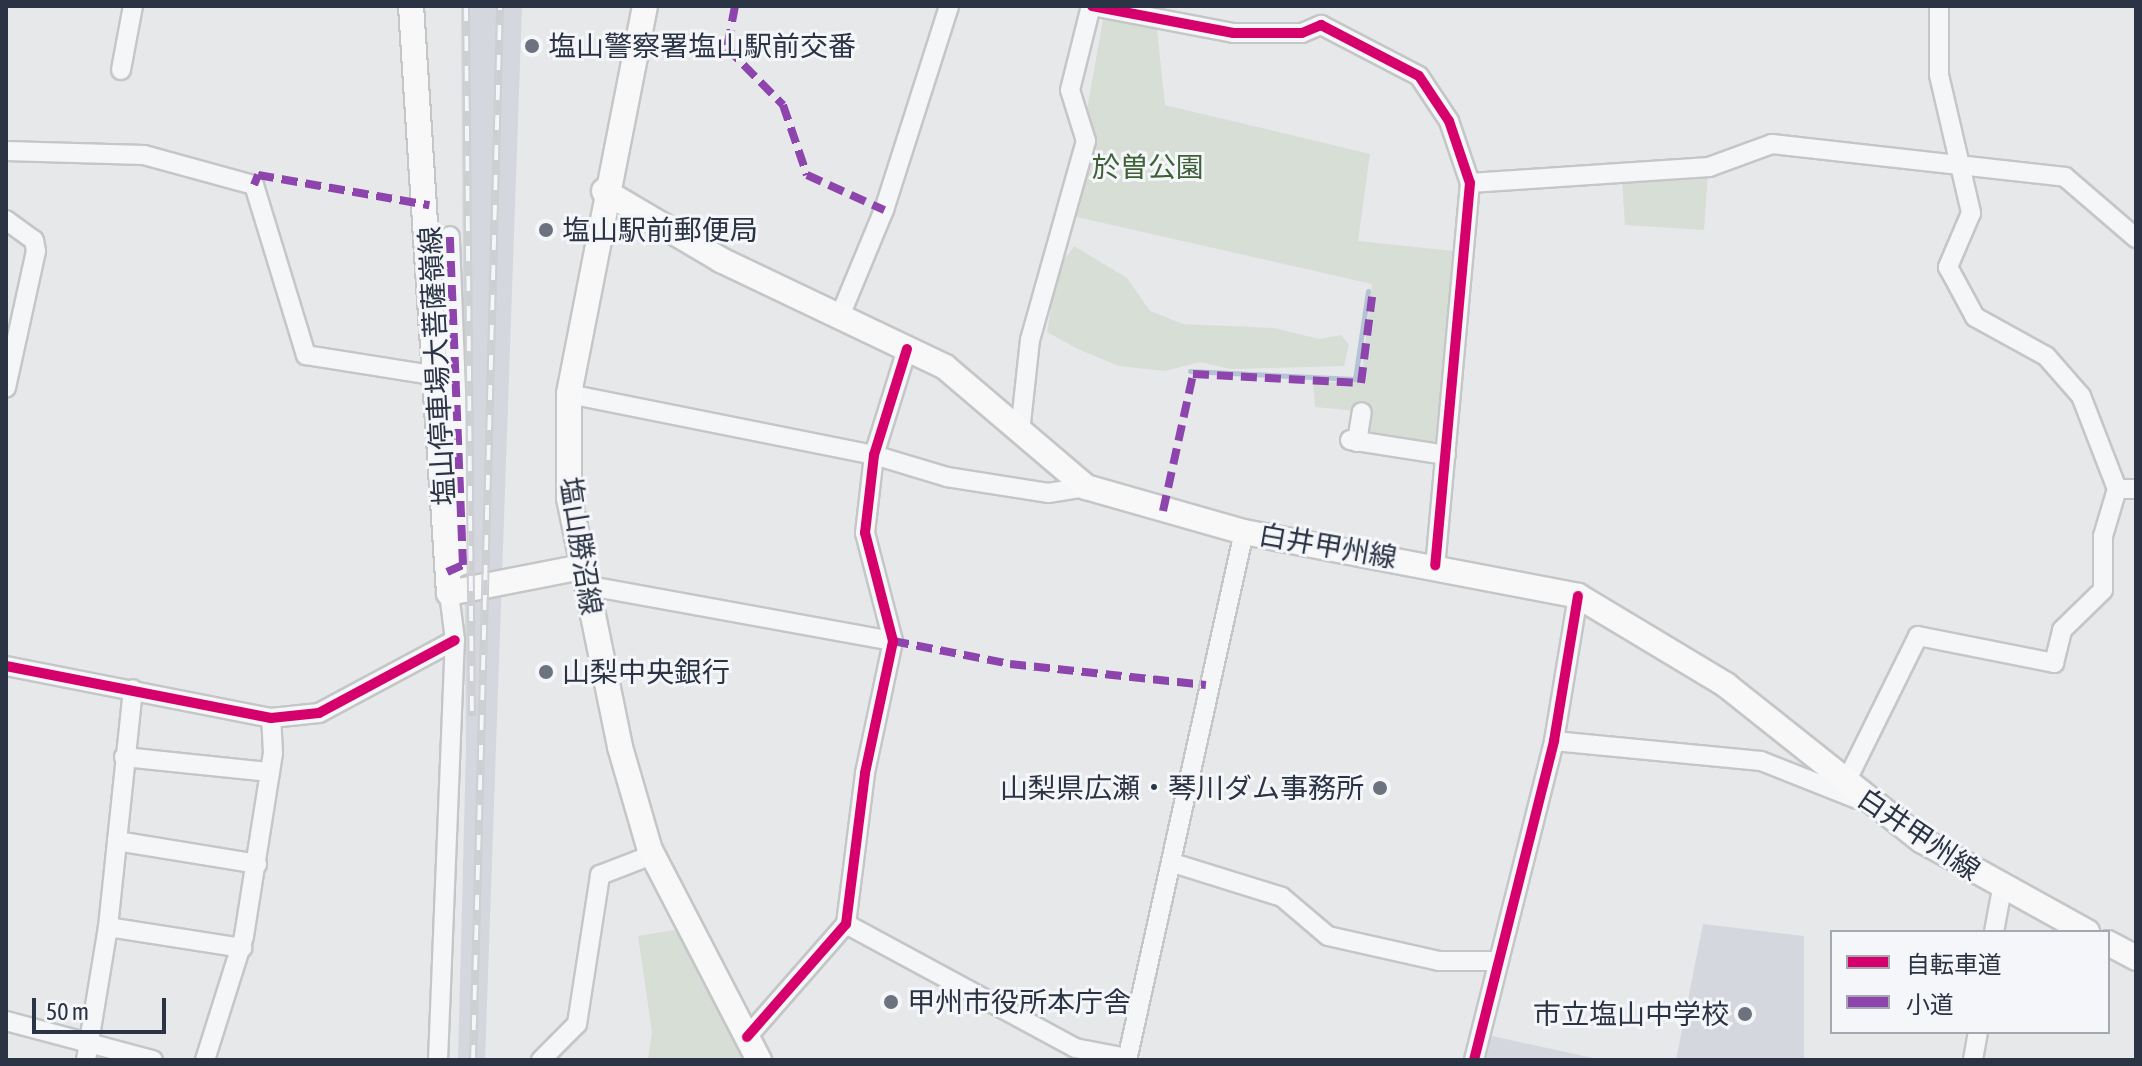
<!DOCTYPE html>
<meta charset="utf-8">
<style>
body{margin:0}
#map{position:relative;width:2142px;height:1066px;overflow:hidden;background:#e6e8ea;font-family:"Asap Condensed","Noto Sans JP",sans-serif}
div>[style]{position:absolute}
[style*='--x']{left:calc(var(--x)*1px);top:calc(var(--y)*1px);width:calc(var(--w)*1px);rotate:calc(var(--a)*1deg)}
.built>*{inset:0;background:#d4d7dd}
.green>*{inset:0;background:#d6ded6}
.stream>*{height:5px;margin:-2.5px;padding:0 2.5px;transform-origin:2.5px;border-radius:2.5px;background:#b4c4d5}
.roads{filter:drop-shadow(2px 0 #c4c6c8) drop-shadow(-2px 0 #c4c6c8) drop-shadow(0 2px #c4c6c8) drop-shadow(0 -2px #c4c6c8)}
.minor>*{height:18px;margin:-9px;padding:0 9px;transform-origin:9px;border-radius:9px;background:#f5f6f7}
.major>*{height:24px;margin:-12px;padding:0 12px;transform-origin:12px;border-radius:12px;background:#f8f8f8}
.rail>*{height:8px;margin-top:-4px;transform-origin:0;background:repeating-linear-gradient(90deg,#f4f6f9 0 15px,#cecfd2 0 30px);box-sizing:border-box;border-block:2px solid #cecfd2}
.quiet>*{height:8px;margin-top:-4px;transform-origin:0;background:repeating-linear-gradient(90deg,#8e44ad 0 16px,transparent 0 24px)}
.cycleway>*{height:10px;margin:-5px;padding:0 5px;transform-origin:5px;border-radius:5px;background:#d6006c}
.dots>*{width:22px;height:22px;translate:-50% -50%;box-sizing:border-box;border:4px solid #f4f6f9;border-radius:50%}
span{translate:-50% -50%;white-space:nowrap;text-align:center;line-height:1.15;-webkit-text-stroke:6px #f4f6f9;paint-order:stroke}
.poi-label{font-size:28px;color:#2b3445}
.left{translate:0 -50%;text-align:left}
.right{translate:-100% -50%;text-align:right}
.park-label{font-size:28px;color:#3f6138}
.street-label{font-size:28px;color:#2b3445}
.frame{position:absolute;inset:0;border:8px solid #2b3445;pointer-events:none}
.legend{position:absolute;left:1830px;top:930px;width:280px;height:104px;box-sizing:border-box;background:#f4f6f9;border:2px solid #a4a8b1;margin:0;padding:10px 14px;list-style:none;font-size:24px;color:#2b3445}
.legend li{display:flex;align-items:center;gap:16px;height:40px}
.legend b{width:40px;border:2px solid #a4a8b1}
.scale{position:absolute;left:32px;top:998px;width:134px;height:36px;box-sizing:border-box;border:4px solid #2b3445;border-top:0;padding-left:10px;font-size:24px;line-height:28px;white-space:nowrap;color:#2b3445;-webkit-text-stroke:6px #f4f6f9;paint-order:stroke}
</style>
<div id="map">
<div class="built">
<i style="clip-path:polygon(461px 6px,522px 6px,485px 1060px,458px 1060px,466px 750px)"></i>
<i style="clip-path:polygon(1703px 924px,1804px 936px,1804px 1060px,1676px 1060px)"></i>
<i style="clip-path:polygon(1492px 1036px,1602px 1060px,1486px 1060px)"></i>
</div>
<div class="green">
<i style="clip-path:polygon(1105px 9px,1156px 20px,1165px 105px,1370px 154px,1358px 241px,1463px 252px,1447px 450px,1364px 442px,1368px 412px,1315px 407px,1313px 382px,1361px 382px,1372px 284px,1068px 215px)"></i>
<i style="clip-path:polygon(1708px 172px,1704px 230px,1625px 225px,1622px 180px)"></i>
<i style="clip-path:polygon(1074px 246px,1127px 278px,1150px 311px,1183px 324px,1274px 328px,1319px 339px,1341px 335px,1349px 345px,1344px 366px,1231px 369px,1200px 362px,1165px 371px,1119px 366px,1078px 349px,1047px 332px,1058px 268px)"></i>
<i style="clip-path:polygon(686px 928px,753px 1060px,648px 1060px,652px 1032px,638px 936px)"></i>
</div>
<div class="stream">
<i style="--x:1190;--y:371;--w:165;--a:2.8"></i>
<i style="--x:1355;--y:379;--w:89;--a:-81.6"></i>
</div>
<div class="roads">
<div class="minor">
<i style="--x:1092;--y:6;--w:144;--a:10.8"></i>
<i style="--x:1233;--y:33;--w:69;--a:0"></i>
<i style="--x:1302;--y:33;--w:21;--a:-23"></i>
<i style="--x:1321;--y:25;--w:110;--a:27.5"></i>
<i style="--x:1419;--y:76;--w:54;--a:56.3"></i>
<i style="--x:1449;--y:121;--w:65;--a:71.3"></i>
<i style="--x:1470;--y:183;--w:384;--a:95.2"></i>
<i style="--x:1939;--y:6;--w:69;--a:90"></i>
<i style="--x:1939;--y:75;--w:142;--a:76.9"></i>
<i style="--x:1971;--y:213;--w:59;--a:113.1"></i>
<i style="--x:1948;--y:267;--w:57;--a:61.6"></i>
<i style="--x:1975;--y:317;--w:81;--a:28.8"></i>
<i style="--x:2046;--y:356;--w:53;--a:48.8"></i>
<i style="--x:2081;--y:396;--w:100;--a:68.8"></i>
<i style="--x:121;--y:70;--w:65;--a:-79.4"></i>
<i style="--x:6;--y:151;--w:138;--a:1.7"></i>
<i style="--x:144;--y:155;--w:114;--a:15.3"></i>
<i style="--x:254;--y:185;--w:178;--a:73"></i>
<i style="--x:306;--y:355;--w:135;--a:9"></i>
<i style="--x:1470;--y:183;--w:240;--a:-3.8"></i>
<i style="--x:1709;--y:167;--w:67;--a:-20.1"></i>
<i style="--x:1772;--y:144;--w:295;--a:6.4"></i>
<i style="--x:2065;--y:177;--w:94;--a:40.7"></i>
<i style="--x:6;--y:220;--w:34;--a:36"></i>
<i style="--x:34;--y:240;--w:11;--a:80"></i>
<i style="--x:36;--y:251;--w:140;--a:102.4"></i>
<i style="--x:840;--y:316;--w:115;--a:-67.5"></i>
<i style="--x:884;--y:210;--w:214;--a:-72.3"></i>
<i style="--x:569;--y:394;--w:311;--a:11.3"></i>
<i style="--x:874;--y:455;--w:76;--a:16.8"></i>
<i style="--x:947;--y:477;--w:102;--a:9"></i>
<i style="--x:1048;--y:493;--w:38;--a:-9"></i>
<i style="--x:1020;--y:432;--w:93;--a:-83.8"></i>
<i style="--x:1030;--y:340;--w:207;--a:-74.3"></i>
<i style="--x:1086;--y:141;--w:53;--a:-107.4"></i>
<i style="--x:1070;--y:90;--w:87;--a:-76"></i>
<i style="--x:1350;--y:440;--w:97;--a:8.9"></i>
<i style="--x:1357;--y:442;--w:30;--a:-81"></i>
<i style="--x:447;--y:572;--w:17;--a:-24"></i>
<i style="--x:463;--y:565;--w:329;--a:-92.3"></i>
<i style="--x:584;--y:585;--w:314;--a:10.3"></i>
<i style="--x:6;--y:666;--w:270;--a:11.1"></i>
<i style="--x:271;--y:718;--w:48;--a:-5.9"></i>
<i style="--x:319;--y:713;--w:154;--a:-28.2"></i>
<i style="--x:1554;--y:741;--w:208;--a:5.5"></i>
<i style="--x:1761;--y:761;--w:103;--a:21.6"></i>
<i style="--x:124;--y:757;--w:147;--a:5.9"></i>
<i style="--x:1845;--y:784;--w:165;--a:-63.7"></i>
<i style="--x:1918;--y:636;--w:139;--a:11.2"></i>
<i style="--x:2054;--y:663;--w:34;--a:-76"></i>
<i style="--x:2062;--y:630;--w:57;--a:-44.3"></i>
<i style="--x:2103;--y:590;--w:54;--a:-90"></i>
<i style="--x:2103;--y:536;--w:49;--a:-73.4"></i>
<i style="--x:2117;--y:489;--w:19;--a:0"></i>
<i style="--x:117;--y:841;--w:142;--a:9.3"></i>
<i style="--x:1173;--y:863;--w:114;--a:17.3"></i>
<i style="--x:1282;--y:897;--w:60;--a:40.3"></i>
<i style="--x:1328;--y:936;--w:114;--a:12.7"></i>
<i style="--x:1439;--y:961;--w:59;--a:0"></i>
<i style="--x:846;--y:924;--w:260;--a:28.4"></i>
<i style="--x:1075;--y:1048;--w:53;--a:10.9"></i>
<i style="--x:108;--y:927;--w:136;--a:8.9"></i>
<i style="--x:1994;--y:932;--w:44;--a:-79.5"></i>
<i style="--x:6;--y:1021;--w:152;--a:14.9"></i>
<i style="--x:747;--y:1037;--w:150;--a:-48.8"></i>
<i style="--x:846;--y:924;--w:152;--a:-82.8"></i>
<i style="--x:865;--y:773;--w:135;--a:-78"></i>
<i style="--x:893;--y:641;--w:112;--a:-104.5"></i>
<i style="--x:865;--y:533;--w:79;--a:-83.4"></i>
<i style="--x:874;--y:455;--w:111;--a:-72.7"></i>
<i style="--x:86;--y:1060;--w:135;--a:-80.6"></i>
<i style="--x:108;--y:927;--w:239;--a:-84"></i>
<i style="--x:205;--y:1060;--w:130;--a:-72.5"></i>
<i style="--x:244;--y:936;--w:185;--a:-81"></i>
<i style="--x:273;--y:753;--w:35;--a:-93"></i>
<i style="--x:438;--y:1060;--w:420;--a:-87.7"></i>
<i style="--x:455;--y:640;--w:47;--a:-97.3"></i>
<i style="--x:541;--y:1060;--w:51;--a:-45"></i>
<i style="--x:577;--y:1024;--w:151;--a:-81.2"></i>
<i style="--x:600;--y:875;--w:56;--a:-21"></i>
<i style="--x:1127;--y:1060;--w:541;--a:-77.51"></i>
<i style="--x:1474;--y:1060;--w:329;--a:-75.9"></i>
<i style="--x:1554;--y:741;--w:147;--a:-80.6"></i>
<i style="--x:1973;--y:1060;--w:28;--a:-80"></i>
</div>
<div class="major">
<i style="--x:411;--y:6;--w:588;--a:86.3"></i>
<i style="--x:449;--y:593;--w:135;--a:-11.1"></i>
<i style="--x:645;--y:6;--w:395;--a:101.1"></i>
<i style="--x:569;--y:394;--w:104;--a:90"></i>
<i style="--x:569;--y:498;--w:254;--a:78.4"></i>
<i style="--x:620;--y:747;--w:107;--a:73.8"></i>
<i style="--x:650;--y:850;--w:237;--a:62.6"></i>
<i style="--x:604;--y:191;--w:136;--a:30.5"></i>
<i style="--x:721;--y:260;--w:248;--a:25.5"></i>
<i style="--x:945;--y:367;--w:185;--a:40.4"></i>
<i style="--x:1086;--y:487;--w:164;--a:15.9"></i>
<i style="--x:1244;--y:532;--w:340;--a:10.8"></i>
<i style="--x:1578;--y:596;--w:173;--a:31"></i>
<i style="--x:1726;--y:685;--w:249;--a:38.5"></i>
<i style="--x:1921;--y:840;--w:190;--a:29"></i>
<i style="--x:2108;--y:943;--w:32;--a:28"></i>
</div>
</div>
<div class="rail">
<i style="--x:466;--y:6;--w:710;--a:89.52"></i>
<i style="--x:473;--y:1060;--w:1054;--a:-88.53"></i>
</div>
<div class="quiet">
<i style="--x:735;--y:6;--w:43;--a:100.8"></i>
<i style="--x:727;--y:48;--w:80;--a:45.5"></i>
<i style="--x:783;--y:105;--w:74;--a:71.1"></i>
<i style="--x:807;--y:175;--w:85;--a:24.4"></i>
<i style="--x:254;--y:185;--w:11;--a:-68"></i>
<i style="--x:258;--y:175;--w:174;--a:10"></i>
<i style="--x:1163;--y:511;--w:140;--a:-77.6"></i>
<i style="--x:1193;--y:374;--w:168;--a:3.1"></i>
<i style="--x:1361;--y:383;--w:87;--a:-82.7"></i>
<i style="--x:447;--y:572;--w:17;--a:-24"></i>
<i style="--x:463;--y:565;--w:329;--a:-92.3"></i>
<i style="--x:893;--y:641;--w:119;--a:11.1"></i>
<i style="--x:1010;--y:664;--w:197;--a:6.1"></i>
</div>
<div class="cycleway">
<i style="--x:1092;--y:6;--w:144;--a:10.8"></i>
<i style="--x:1233;--y:33;--w:69;--a:0"></i>
<i style="--x:1302;--y:33;--w:21;--a:-23"></i>
<i style="--x:1321;--y:25;--w:110;--a:27.5"></i>
<i style="--x:1419;--y:76;--w:54;--a:56.3"></i>
<i style="--x:1449;--y:121;--w:65;--a:71.3"></i>
<i style="--x:1470;--y:183;--w:384;--a:95.2"></i>
<i style="--x:6;--y:666;--w:270;--a:11.1"></i>
<i style="--x:271;--y:718;--w:48;--a:-5.9"></i>
<i style="--x:319;--y:713;--w:154;--a:-28.2"></i>
<i style="--x:747;--y:1037;--w:150;--a:-48.8"></i>
<i style="--x:846;--y:924;--w:152;--a:-82.8"></i>
<i style="--x:865;--y:773;--w:135;--a:-78"></i>
<i style="--x:893;--y:641;--w:112;--a:-104.5"></i>
<i style="--x:865;--y:533;--w:79;--a:-83.4"></i>
<i style="--x:874;--y:455;--w:111;--a:-72.7"></i>
<i style="--x:1474;--y:1060;--w:329;--a:-75.9"></i>
<i style="--x:1554;--y:741;--w:147;--a:-80.6"></i>
</div>
<div class="dots">
<i style="left:532px;top:46px;background:#6c737f"></i>
<i style="left:546px;top:230px;background:#6c737f"></i>
<i style="left:546px;top:672px;background:#6c737f"></i>
<i style="left:1380px;top:788px;background:#6c737f"></i>
<i style="left:891px;top:1002px;background:#6c737f"></i>
<i style="left:1745px;top:1014px;background:#6c737f"></i>
</div>
<div class="poi-label">
<span class="left" style="left:548px;top:46px">塩山警察署塩山駅前交番</span>
<span class="left" style="left:562px;top:230px">塩山駅前郵便局</span>
<span class="left" style="left:562px;top:672px">山梨中央銀行</span>
<span class="right" style="left:1364px;top:788px">山梨県広瀬・琴川ダム事務所</span>
<span class="left" style="left:907px;top:1002px">甲州市役所本庁舎</span>
<span class="right" style="left:1729px;top:1014px">市立塩山中学校</span>
</div>
<div class="park-label">
<span style="left:1148px;top:167px">於曽公園</span>
</div>
<div class="street-label">
<span style="left:437px;top:366px;rotate:-93deg">塩山停車場大菩薩嶺線</span>
<span style="left:581px;top:546px;rotate:81deg">塩山勝沼線</span>
<span style="left:1328px;top:546px;rotate:10deg">白井甲州線</span>
<span style="left:1919px;top:834px;rotate:34deg">白井甲州線</span>
</div>
<div class="frame"></div>
<ul class="legend">
<li><b style="height:10px;background:#d6006c"></b>自転車道</li>
<li><b style="height:10px;background:#8e44ad"></b>小道</li>
</ul>
<div class="scale">50 m</div>
</div>
